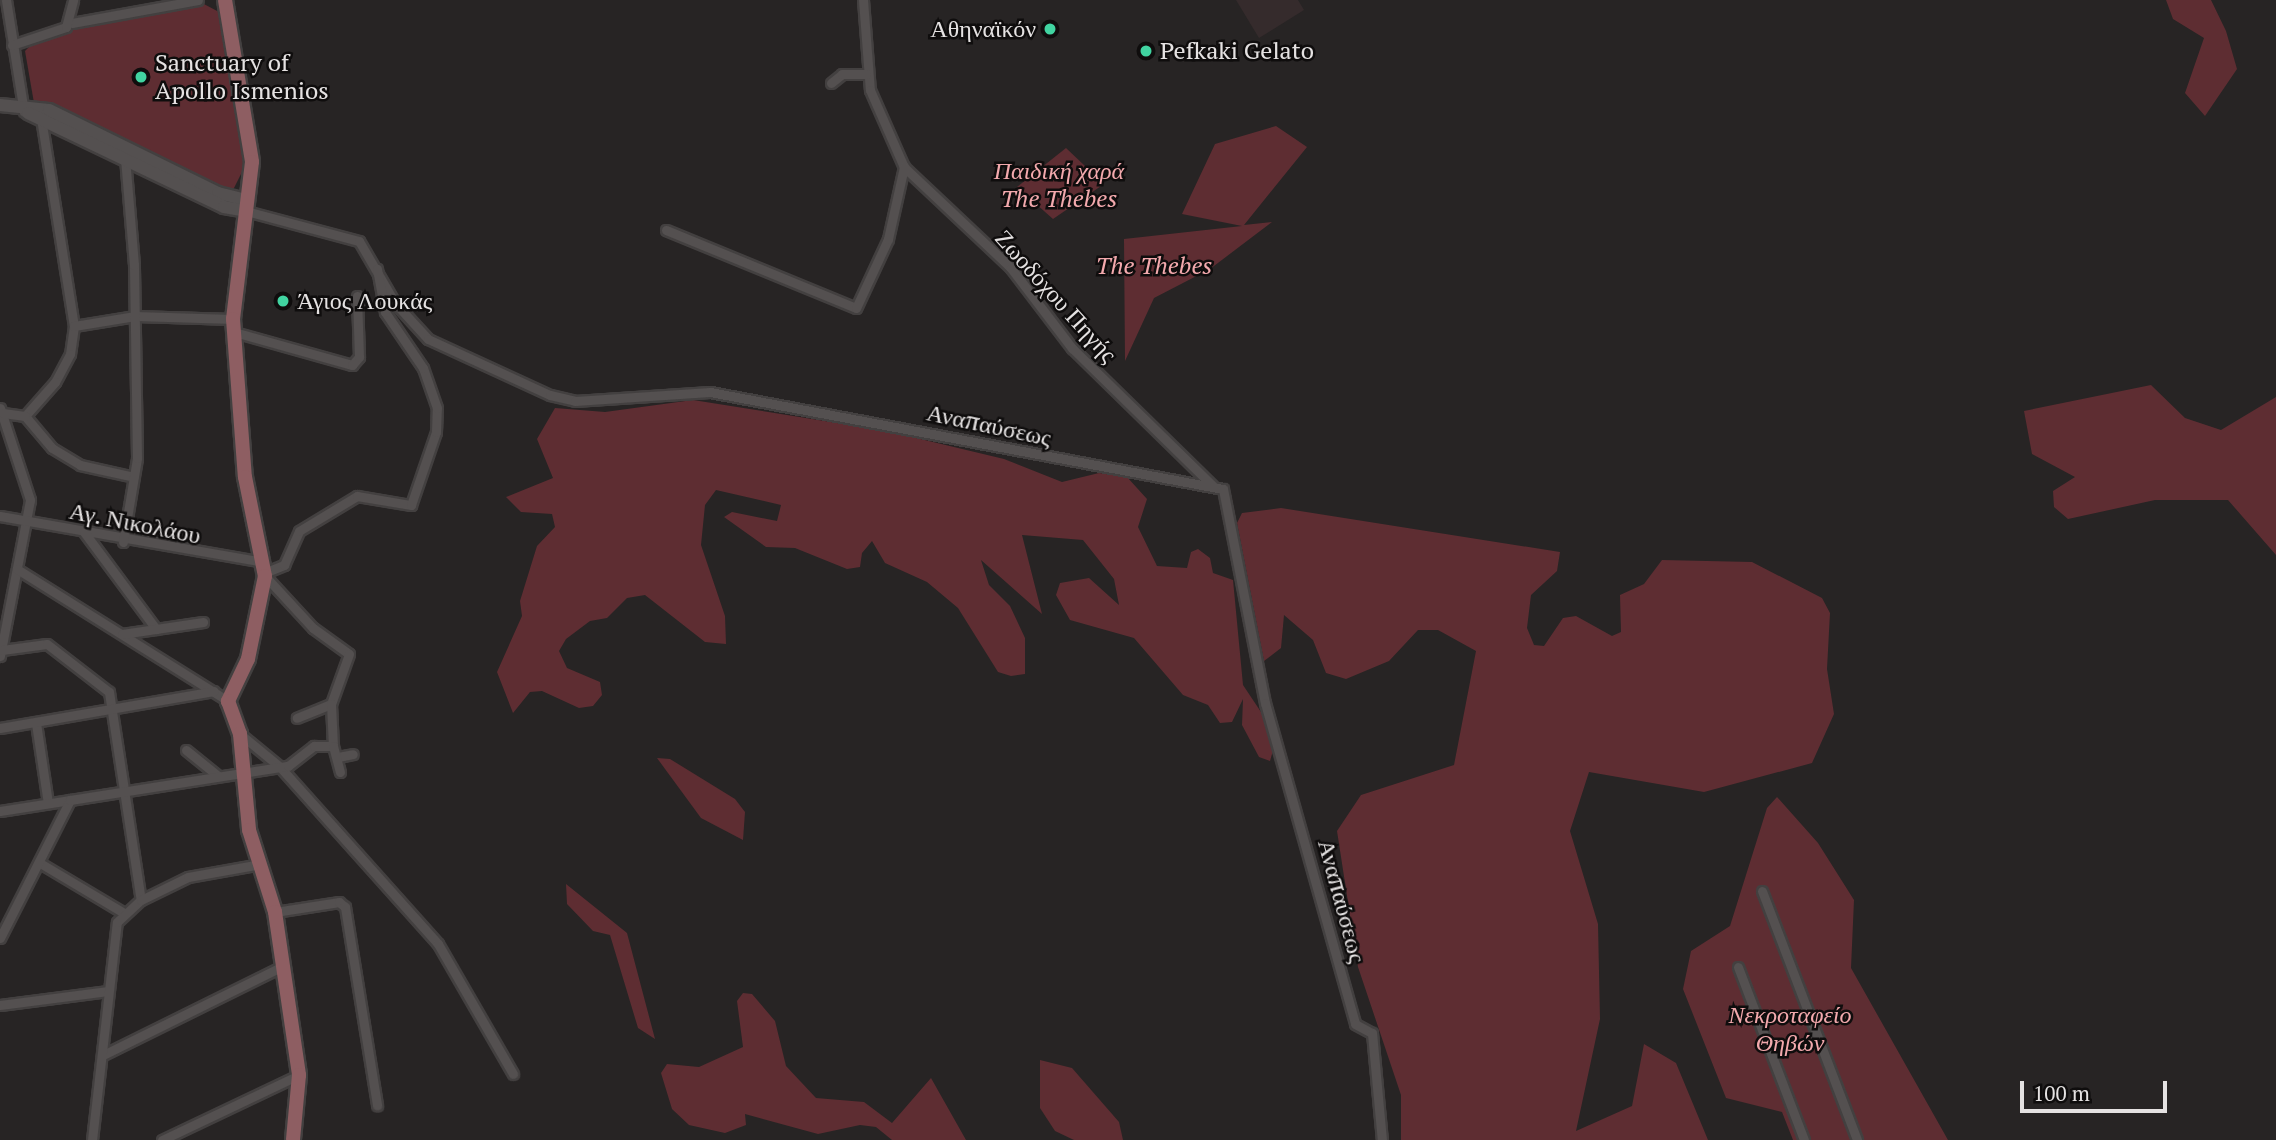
<!DOCTYPE html>
<meta charset="utf-8">
<style>
body{margin:0}
#map{position:relative;width:2276px;height:1140px;overflow:hidden;background:#272424;font-family:"PT Serif",serif}
div>[style]{position:absolute}
[style*='--x']{left:calc(var(--x)*1px);top:calc(var(--y)*1px);width:calc(var(--w)*1px);rotate:calc(var(--a)*1deg)}
.built>*{inset:0;background:#352b2c}
.green>*{inset:0;background:#5e2d32}
.roads{filter:drop-shadow(2px 0 #434040) drop-shadow(-2px 0 #434040) drop-shadow(0 2px #434040) drop-shadow(0 -2px #434040)}
.street>*{height:9px;margin:-4.5px;padding:0 4.5px;transform-origin:4.5px;border-radius:4.5px;background:#545050}
.secondary>*{height:12px;margin:-6px;padding:0 6px;transform-origin:6px;border-radius:6px;background:#545050}
.primary>*{height:14px;margin:-7px;padding:0 7px;transform-origin:7px;border-radius:7px;background:#8e5e62}
.dots>*{width:19px;height:19px;translate:-50% -50%;box-sizing:border-box;border:4px solid #0f0d0d;border-radius:50%}
span{translate:-50% -50%;white-space:nowrap;text-align:center;line-height:1.15;-webkit-text-stroke:5px #0f0d0d;paint-order:stroke}
.poi-label{font-size:24px;color:#e5e2e2}
.right{translate:-100% -50%;text-align:right}
.left{translate:0 -50%;text-align:left}
.park-label{font-size:24px;color:#f3a9ad;font-style:italic}
.street-label{font-size:24px;color:#e5e2e2}
.scale{position:absolute;left:2020px;top:1081px;width:147px;height:32px;box-sizing:border-box;border:4px solid #e5e2e2;border-top:0;padding-left:9px;font-size:21px;line-height:24px;white-space:nowrap;color:#e5e2e2;-webkit-text-stroke:5px #0f0d0d;paint-order:stroke}
</style>
<div id="map">
<div class="built">
<i style="clip-path:polygon(1236px 0,1298px 0,1304px 10px,1259px 38px)"></i>
</div>
<div class="green">
<i style="clip-path:polygon(2166px 0,2211px 0,2226px 31px,2237px 69px,2205px 116px,2185px 93px,2204px 38px,2173px 19px)"></i>
<i style="clip-path:polygon(202px 3px,219px 12px,244px 130px,245px 166px,234px 188px,226px 191px,34px 103px,25px 51px,31px 45px,73px 29px)"></i>
<i style="clip-path:polygon(1276px 126px,1307px 147px,1244px 225px,1272px 222px,1210px 269px,1154px 298px,1125px 361px,1124px 239px,1242px 226px,1182px 214px,1215px 144px)"></i>
<i style="clip-path:polygon(1066px 148px,1104px 184px,1053px 219px,1017px 187px)"></i>
<i style="clip-path:polygon(2151px 385px,2185px 418px,2221px 430px,2276px 397px,2276px 555px,2228px 500px,2155px 500px,2068px 519px,2054px 507px,2053px 491px,2075px 477px,2032px 454px,2024px 411px)"></i>
<i style="clip-path:polygon(693px 400px,887px 431px,1004px 459px,1062px 482px,1099px 473px,1127px 477px,1147px 499px,1138px 527px,1157px 566px,1187px 568px,1191px 552px,1198px 549px,1210px 558px,1213px 573px,1233px 580px,1243px 685px,1263px 715px,1274px 747px,1270px 761px,1259px 757px,1242px 725px,1243px 699px,1232px 722px,1220px 723px,1208px 705px,1183px 695px,1134px 638px,1070px 620px,1056px 595px,1060px 583px,1089px 578px,1119px 605px,1114px 579px,1083px 540px,1022px 535px,1042px 614px,981px 560px,989px 585px,1010px 606px,1025px 638px,1025px 674px,1011px 676px,998px 672px,958px 608px,927px 582px,885px 563px,872px 541px,862px 553px,860px 567px,847px 569px,795px 548px,766px 547px,724px 517px,732px 512px,777px 521px,781px 505px,716px 490px,705px 505px,701px 545px,725px 616px,726px 644px,705px 642px,645px 595px,627px 598px,607px 618px,590px 621px,566px 639px,559px 651px,567px 668px,600px 682px,602px 695px,593px 706px,579px 708px,542px 691px,530px 692px,513px 713px,497px 672px,522px 616px,520px 601px,537px 546px,555px 527px,552px 514px,521px 512px,506px 497px,553px 478px,537px 439px,555px 408px,605px 412px)"></i>
<i style="clip-path:polygon(1281px 508px,1560px 552px,1557px 571px,1531px 595px,1527px 628px,1534px 645px,1544px 646px,1563px 618px,1576px 616px,1612px 636px,1621px 632px,1620px 595px,1644px 584px,1662px 560px,1752px 562px,1822px 598px,1830px 613px,1827px 669px,1834px 714px,1812px 763px,1704px 792px,1589px 772px,1570px 831px,1598px 924px,1600px 1019px,1576px 1131px,1632px 1106px,1644px 1044px,1676px 1063px,1708px 1140px,1401px 1140px,1401px 1095px,1358px 967px,1337px 831px,1361px 795px,1454px 765px,1476px 651px,1438px 630px,1418px 630px,1389px 661px,1346px 679px,1326px 673px,1313px 640px,1284px 615px,1281px 648px,1264px 661px,1237px 523px,1242px 513px)"></i>
<i style="clip-path:polygon(657px 758px,670px 759px,735px 799px,745px 812px,743px 840px,701px 818px)"></i>
<i style="clip-path:polygon(1777px 797px,1818px 843px,1854px 900px,1851px 968px,1948px 1140px,1793px 1140px,1782px 1112px,1726px 1098px,1683px 989px,1691px 951px,1730px 926px,1767px 808px)"></i>
<i style="clip-path:polygon(566px 884px,627px 933px,655px 1039px,638px 1028px,610px 935px,593px 931px,567px 904px)"></i>
<i style="clip-path:polygon(743px 993px,752px 994px,775px 1021px,786px 1066px,816px 1098px,864px 1102px,892px 1123px,931px 1078px,966px 1140px,892px 1140px,876px 1127px,860px 1125px,818px 1134px,745px 1114px,746px 1125px,725px 1133px,689px 1125px,672px 1109px,661px 1073px,667px 1064px,699px 1067px,743px 1047px,737px 1001px)"></i>
<i style="clip-path:polygon(1040px 1060px,1072px 1068px,1119px 1122px,1123px 1140px,1074px 1140px,1055px 1131px,1040px 1108px)"></i>
</div>
<div class="roads">
<div class="street">
<i style="--x:6;--y:0;--w:113;--a:80.9"></i>
<i style="--x:863;--y:0;--w:90;--a:85.6"></i>
<i style="--x:870;--y:90;--w:84;--a:66.2"></i>
<i style="--x:904;--y:167;--w:147;--a:43.3"></i>
<i style="--x:1011;--y:268;--w:101;--a:52.7"></i>
<i style="--x:1072;--y:348;--w:197;--a:44.4"></i>
<i style="--x:72;--y:23;--w:128;--a:-10.3"></i>
<i style="--x:12;--y:45;--w:57;--a:-18.4"></i>
<i style="--x:66;--y:27;--w:28;--a:-75"></i>
<i style="--x:831;--y:83;--w:14;--a:-39"></i>
<i style="--x:842;--y:74;--w:24;--a:0"></i>
<i style="--x:41;--y:118;--w:211;--a:81"></i>
<i style="--x:74;--y:326;--w:28;--a:98"></i>
<i style="--x:70;--y:354;--w:32;--a:118"></i>
<i style="--x:55;--y:382;--w:45;--a:131.4"></i>
<i style="--x:25;--y:416;--w:42;--a:49.8"></i>
<i style="--x:52;--y:448;--w:33;--a:31"></i>
<i style="--x:80;--y:465;--w:55;--a:12.5"></i>
<i style="--x:246;--y:211;--w:117;--a:14.9"></i>
<i style="--x:359;--y:241;--w:72;--a:59.9"></i>
<i style="--x:395;--y:303;--w:49;--a:47.5"></i>
<i style="--x:428;--y:339;--w:134;--a:24.7"></i>
<i style="--x:550;--y:395;--w:26;--a:13"></i>
<i style="--x:575;--y:401;--w:135;--a:-3.8"></i>
<i style="--x:710;--y:392;--w:522;--a:10.71"></i>
<i style="--x:1223;--y:489;--w:218;--a:78.9"></i>
<i style="--x:1265;--y:703;--w:333;--a:74.3"></i>
<i style="--x:1355;--y:1024;--w:19;--a:28"></i>
<i style="--x:1372;--y:1033;--w:107;--a:84.7"></i>
<i style="--x:666;--y:230;--w:205;--a:22.3"></i>
<i style="--x:856;--y:308;--w:76;--a:-65.1"></i>
<i style="--x:888;--y:239;--w:74;--a:-77.5"></i>
<i style="--x:74;--y:326;--w:62;--a:-9.3"></i>
<i style="--x:135;--y:316;--w:98;--a:1.8"></i>
<i style="--x:234;--y:332;--w:123;--a:15.6"></i>
<i style="--x:352;--y:365;--w:11;--a:-49"></i>
<i style="--x:359;--y:357;--w:61;--a:-91.9"></i>
<i style="--x:0;--y:408;--w:97;--a:71.9"></i>
<i style="--x:30;--y:500;--w:159;--a:100.9"></i>
<i style="--x:3;--y:413;--w:22;--a:8"></i>
<i style="--x:0;--y:516;--w:267;--a:9.9"></i>
<i style="--x:84;--y:532;--w:121;--a:53.4"></i>
<i style="--x:123;--y:542;--w:85;--a:-80.5"></i>
<i style="--x:137;--y:458;--w:193;--a:-90.9"></i>
<i style="--x:134;--y:265;--w:108;--a:-94.8"></i>
<i style="--x:17;--y:569;--w:249;--a:32"></i>
<i style="--x:264;--y:573;--w:22;--a:-22"></i>
<i style="--x:284;--y:565;--w:37;--a:-66"></i>
<i style="--x:299;--y:531;--w:68;--a:-31.1"></i>
<i style="--x:357;--y:496;--w:55;--a:9.5"></i>
<i style="--x:411;--y:505;--w:77;--a:-71.1"></i>
<i style="--x:436;--y:432;--w:24;--a:-88"></i>
<i style="--x:437;--y:408;--w:42;--a:-109.3"></i>
<i style="--x:423;--y:368;--w:68;--a:-124.2"></i>
<i style="--x:385;--y:312;--w:44;--a:-100.5"></i>
<i style="--x:265;--y:576;--w:71;--a:47.3"></i>
<i style="--x:313;--y:628;--w:44;--a:35.8"></i>
<i style="--x:349;--y:654;--w:53;--a:109.8"></i>
<i style="--x:331;--y:704;--w:37;--a:158"></i>
<i style="--x:122;--y:634;--w:82;--a:-8.4"></i>
<i style="--x:2;--y:650;--w:45;--a:-7.6"></i>
<i style="--x:47;--y:644;--w:78;--a:37.7"></i>
<i style="--x:109;--y:692;--w:210;--a:81.3"></i>
<i style="--x:331;--y:704;--w:42;--a:87.3"></i>
<i style="--x:36;--y:723;--w:81;--a:81.5"></i>
<i style="--x:0;--y:728;--w:217;--a:-9.8"></i>
<i style="--x:240;--y:734;--w:52;--a:39.5"></i>
<i style="--x:280;--y:767;--w:237;--a:48.2"></i>
<i style="--x:438;--y:944;--w:150;--a:60"></i>
<i style="--x:186;--y:750;--w:41;--a:39.1"></i>
<i style="--x:338;--y:757;--w:15;--a:-11"></i>
<i style="--x:0;--y:811;--w:71;--a:-8.9"></i>
<i style="--x:40;--y:863;--w:98;--a:30.8"></i>
<i style="--x:1762;--y:891;--w:267;--a:69.1"></i>
<i style="--x:275;--y:912;--w:65;--a:-8.9"></i>
<i style="--x:339;--y:902;--w:8;--a:40"></i>
<i style="--x:345;--y:907;--w:201;--a:80.8"></i>
<i style="--x:0;--y:938;--w:155;--a:-63.1"></i>
<i style="--x:70;--y:800;--w:221;--a:-8.9"></i>
<i style="--x:288;--y:766;--w:33;--a:-38"></i>
<i style="--x:314;--y:746;--w:19;--a:0"></i>
<i style="--x:333;--y:746;--w:27;--a:75"></i>
<i style="--x:1738;--y:967;--w:185;--a:69.1"></i>
<i style="--x:0;--y:1005;--w:109;--a:-7.4"></i>
<i style="--x:103;--y:1055;--w:199;--a:-26.3"></i>
<i style="--x:92;--y:1140;--w:219;--a:-83.5"></i>
<i style="--x:117;--y:922;--w:33;--a:-43"></i>
<i style="--x:141;--y:900;--w:52;--a:-26.1"></i>
<i style="--x:188;--y:877;--w:74;--a:-10.1"></i>
<i style="--x:162;--y:1140;--w:152;--a:-25.4"></i>
</div>
<div class="secondary">
<i style="--x:0;--y:105;--w:49;--a:5.8"></i>
<i style="--x:49;--y:110;--w:188;--a:26.2"></i>
<i style="--x:218;--y:193;--w:30;--a:14"></i>
<i style="--x:28;--y:113;--w:217;--a:25.6"></i>
<i style="--x:224;--y:207;--w:22;--a:10"></i>
</div>
<div class="primary">
<i style="--x:225;--y:0;--w:164;--a:80.5"></i>
<i style="--x:252;--y:162;--w:158;--a:96.9"></i>
<i style="--x:233;--y:319;--w:158;--a:85.7"></i>
<i style="--x:245;--y:477;--w:101;--a:78.6"></i>
<i style="--x:265;--y:576;--w:85;--a:101.6"></i>
<i style="--x:248;--y:659;--w:47;--a:115.5"></i>
<i style="--x:228;--y:701;--w:35;--a:70"></i>
<i style="--x:240;--y:734;--w:96;--a:84.6"></i>
<i style="--x:249;--y:830;--w:86;--a:72.4"></i>
<i style="--x:275;--y:912;--w:165;--a:81.6"></i>
<i style="--x:299;--y:1075;--w:65;--a:95.3"></i>
</div>
</div>
<div class="dots">
<i style="left:1050px;top:29px;background:#41d4a1"></i>
<i style="left:1146px;top:51px;background:#41d4a1"></i>
<i style="left:141px;top:77px;background:#41d4a1"></i>
<i style="left:283px;top:301px;background:#41d4a1"></i>
</div>
<div class="poi-label">
<span class="right" style="left:1036px;top:29px">Αθηναϊκόν</span>
<span class="left" style="left:1160px;top:51px">Pefkaki Gelato</span>
<span class="left" style="left:155px;top:77px">Sanctuary of<br>Apollo Ismenios</span>
<span class="left" style="left:297px;top:301px">Άγιος Λουκάς</span>
</div>
<div class="park-label">
<span style="left:1059px;top:185px">Παιδική χαρά<br>The Thebes</span>
<span style="left:1154px;top:266px">The Thebes</span>
<span style="left:1790px;top:1029px">Νεκροταφείο<br>Θηβών</span>
</div>
<div class="street-label">
<span style="left:1056px;top:296px;rotate:48deg">Ζωοδόχου Πηγής</span>
<span style="left:989px;top:425px;rotate:12deg">Αναπαύσεως</span>
<span style="left:135px;top:523px;rotate:11deg">Αγ. Νικολάου</span>
<span style="left:1342px;top:901px;rotate:75deg">Αναπαύσεως</span>
</div>
<div class="scale">100 m</div>
</div>
